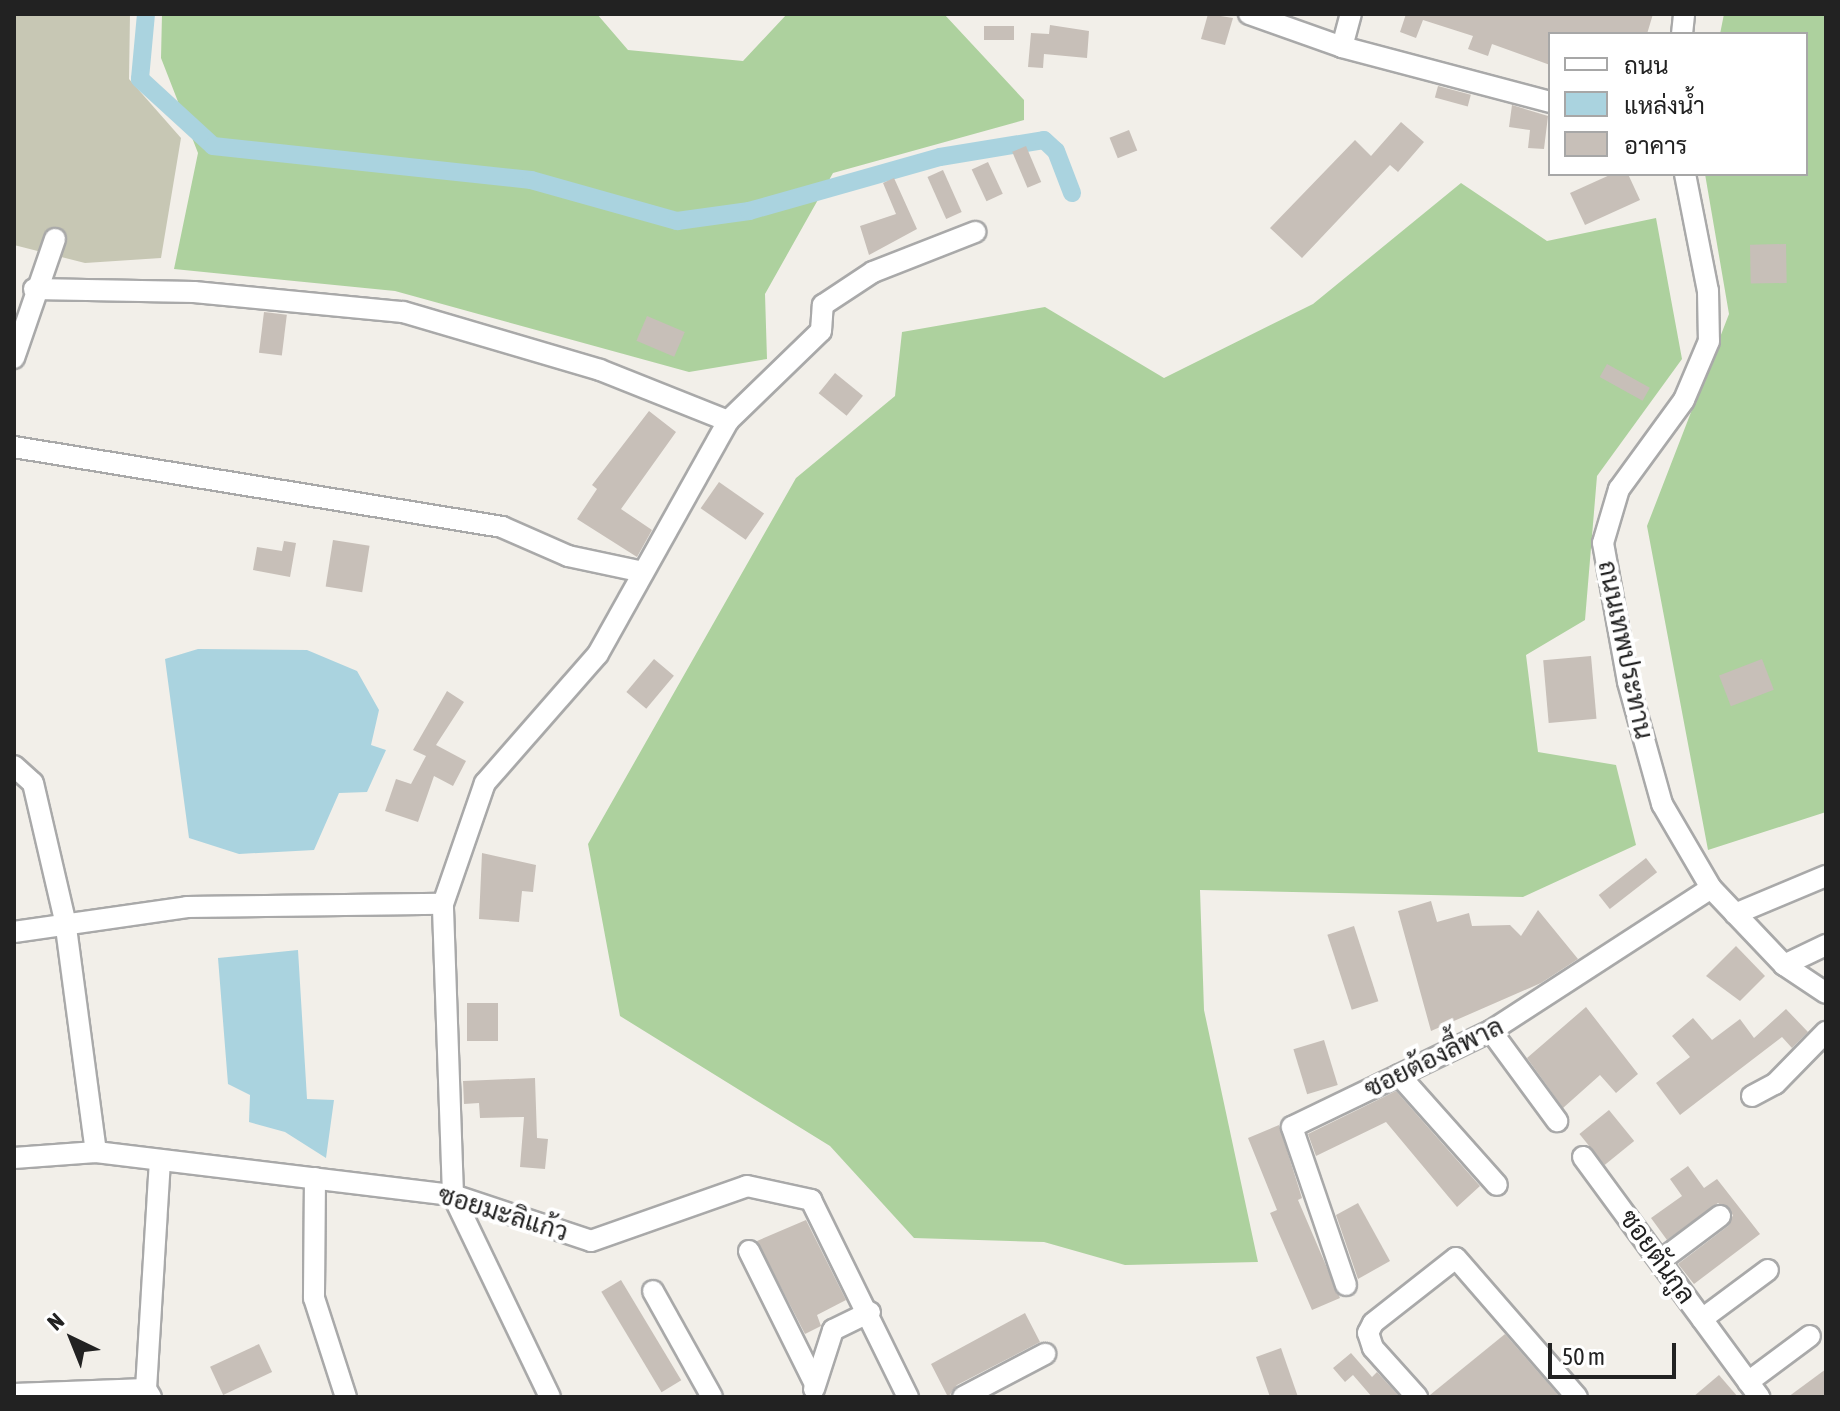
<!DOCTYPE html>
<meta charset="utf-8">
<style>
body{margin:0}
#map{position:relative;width:1840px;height:1411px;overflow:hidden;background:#f2efe9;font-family:"Asap Condensed",Sarabun,sans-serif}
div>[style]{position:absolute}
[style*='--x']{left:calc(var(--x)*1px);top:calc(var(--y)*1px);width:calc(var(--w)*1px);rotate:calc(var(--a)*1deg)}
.construction>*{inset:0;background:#c7c7b4}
.forest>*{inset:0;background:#add19e}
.water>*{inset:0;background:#aad3df}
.canal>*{height:18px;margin:-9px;padding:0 9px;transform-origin:9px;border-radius:9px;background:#aad3df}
.building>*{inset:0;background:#c7bfb8;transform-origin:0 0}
.roads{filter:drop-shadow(2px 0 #a9a9a9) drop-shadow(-2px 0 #a9a9a9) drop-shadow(0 2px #a9a9a9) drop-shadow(0 -2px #a9a9a9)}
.minor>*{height:20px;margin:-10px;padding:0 10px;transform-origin:10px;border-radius:10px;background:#fff}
span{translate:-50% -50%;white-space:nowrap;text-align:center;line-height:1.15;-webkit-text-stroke:8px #fff;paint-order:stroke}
.street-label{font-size:26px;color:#222}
.frame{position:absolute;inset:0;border:16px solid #222;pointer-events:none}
.legend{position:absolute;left:1548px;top:32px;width:260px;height:144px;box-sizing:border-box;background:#fff;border:2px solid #a7a7a7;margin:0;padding:10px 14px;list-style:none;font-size:24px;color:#222}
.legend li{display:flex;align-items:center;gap:16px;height:40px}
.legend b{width:40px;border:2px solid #a7a7a7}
.north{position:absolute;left:32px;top:1299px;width:80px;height:80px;-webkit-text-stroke:6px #fff;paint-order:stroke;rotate:317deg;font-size:22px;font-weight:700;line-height:32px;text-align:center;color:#222}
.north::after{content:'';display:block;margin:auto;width:28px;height:36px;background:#222;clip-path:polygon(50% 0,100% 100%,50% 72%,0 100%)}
.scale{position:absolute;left:1548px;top:1343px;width:128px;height:36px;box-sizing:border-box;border:4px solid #222;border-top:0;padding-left:10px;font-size:24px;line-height:28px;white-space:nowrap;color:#222;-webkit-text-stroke:6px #fff;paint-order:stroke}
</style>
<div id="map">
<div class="construction">
<i style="clip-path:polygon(14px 14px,130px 14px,129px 79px,181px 138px,161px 258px,85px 263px,14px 245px)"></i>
</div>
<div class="forest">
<i style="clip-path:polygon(162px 14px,597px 14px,628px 50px,743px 61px,787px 14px,944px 14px,1024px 100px,1024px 120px,833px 173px,765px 294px,767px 359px,689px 372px,395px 291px,174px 269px,198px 153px,161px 58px)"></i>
<i style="clip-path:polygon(1724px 14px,1826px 14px,1826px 812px,1708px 850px,1647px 526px,1729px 314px,1705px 174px,1806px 174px,1806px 34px,1720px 34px)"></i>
<i style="clip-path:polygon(1461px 183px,1547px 241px,1656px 218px,1682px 359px,1597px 476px,1585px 620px,1526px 655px,1538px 752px,1616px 765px,1636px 845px,1523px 897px,1200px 890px,1204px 1010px,1258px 1262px,1125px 1265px,1044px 1242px,914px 1238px,830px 1146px,620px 1016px,588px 844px,796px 478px,895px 396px,902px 332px,1045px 307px,1164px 378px,1313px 304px)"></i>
</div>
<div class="water">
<i style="clip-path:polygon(198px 649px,307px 650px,357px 671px,379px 710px,371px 745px,386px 750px,367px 792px,339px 793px,314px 850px,239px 854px,189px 838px,165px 659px)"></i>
<i style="clip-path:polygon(298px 950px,307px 1099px,334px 1100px,326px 1158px,285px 1132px,249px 1122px,250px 1095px,228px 1084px,218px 958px)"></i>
</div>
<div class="canal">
<i style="--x:146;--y:14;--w:65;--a:95.3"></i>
<i style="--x:140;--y:79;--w:99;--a:42.5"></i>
<i style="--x:213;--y:146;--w:320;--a:6.1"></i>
<i style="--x:531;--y:180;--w:152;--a:15.7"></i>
<i style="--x:677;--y:221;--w:73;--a:-7.9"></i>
<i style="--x:749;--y:211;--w:198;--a:-15.8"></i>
<i style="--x:940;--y:157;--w:105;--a:-9.3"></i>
<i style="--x:1044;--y:140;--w:16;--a:43"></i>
<i style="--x:1056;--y:151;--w:45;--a:69.1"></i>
</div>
<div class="building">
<i style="clip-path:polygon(1208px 14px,1233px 18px,1225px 45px,1201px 39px)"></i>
<i style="clip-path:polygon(1406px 14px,1653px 14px,1647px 34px,1550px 34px,1550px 65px,1492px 44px,1488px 56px,1468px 49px,1473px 36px,1423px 20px,1416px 38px,1400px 32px)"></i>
<i style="clip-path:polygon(1050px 25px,1089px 31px,1087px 58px,1044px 54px,1043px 68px,1028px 67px,1031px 33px,1049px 34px)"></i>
<i style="left:984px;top:26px;width:30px;height:14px"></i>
<i style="left:1438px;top:86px;width:34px;height:12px;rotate:15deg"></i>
<i style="clip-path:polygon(1512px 105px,1548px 116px,1544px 149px,1528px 148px,1530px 130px,1509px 127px)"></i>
<i style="clip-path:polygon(1401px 122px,1424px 142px,1398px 172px,1390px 165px,1302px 258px,1270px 228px,1355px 140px,1371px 156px)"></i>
<i style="left:1129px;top:130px;width:22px;height:21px;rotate:68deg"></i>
<i style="left:1026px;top:146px;width:39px;height:15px;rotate:67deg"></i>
<i style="left:988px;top:162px;width:35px;height:18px;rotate:65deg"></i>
<i style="left:943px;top:170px;width:46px;height:17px;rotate:66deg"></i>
<i style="clip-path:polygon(1612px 174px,1628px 174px,1640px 200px,1585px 225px,1570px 193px)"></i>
<i style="clip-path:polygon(894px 178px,917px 229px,869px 255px,860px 226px,896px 214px,883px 183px)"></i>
<i style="left:1786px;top:244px;width:39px;height:36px;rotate:89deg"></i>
<i style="left:264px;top:312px;width:23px;height:41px;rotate:7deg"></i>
<i style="left:647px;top:316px;width:41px;height:27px;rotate:23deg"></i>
<i style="left:1607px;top:364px;width:49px;height:15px;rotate:29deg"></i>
<i style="left:835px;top:373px;width:36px;height:26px;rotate:39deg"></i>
<i style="clip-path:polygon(649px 411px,676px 432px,621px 509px,652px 530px,637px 557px,577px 519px,597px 489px,592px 485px)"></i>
<i style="left:719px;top:482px;width:55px;height:32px;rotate:35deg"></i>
<i style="left:333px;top:540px;width:37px;height:47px;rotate:9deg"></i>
<i style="clip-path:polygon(284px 541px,296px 543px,290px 577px,253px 570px,257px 547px,282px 551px)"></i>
<i style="left:1591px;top:656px;width:63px;height:48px;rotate:85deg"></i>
<i style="left:654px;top:659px;width:26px;height:43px;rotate:40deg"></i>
<i style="left:1762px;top:659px;width:33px;height:46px;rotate:69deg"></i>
<i style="clip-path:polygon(447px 691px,464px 702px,436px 745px,466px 761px,453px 786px,434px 776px,418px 822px,385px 811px,396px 779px,411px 784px,426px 756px,413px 750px)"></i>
<i style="clip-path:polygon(482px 853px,536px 865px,533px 892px,522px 891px,519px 922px,479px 919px)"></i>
<i style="left:1646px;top:858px;width:18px;height:60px;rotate:52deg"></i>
<i style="clip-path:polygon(1431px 901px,1437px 922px,1469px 913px,1472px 926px,1510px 925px,1521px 936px,1538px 910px,1578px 959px,1541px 983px,1431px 1031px,1398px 911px)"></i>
<i style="left:1354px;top:926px;width:79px;height:28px;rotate:72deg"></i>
<i style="clip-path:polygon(1736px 946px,1765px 976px,1740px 1001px,1706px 976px)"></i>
<i style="left:467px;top:1003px;width:31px;height:38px"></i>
<i style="clip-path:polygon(1586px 1007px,1638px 1074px,1616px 1093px,1600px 1075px,1563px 1108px,1527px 1058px)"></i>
<i style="clip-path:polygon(1786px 1009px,1808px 1032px,1792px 1048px,1782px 1037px,1680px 1115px,1656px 1083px,1690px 1057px,1672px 1036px,1693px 1018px,1712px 1040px,1740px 1019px,1754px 1038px)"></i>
<i style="left:1324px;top:1040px;width:47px;height:32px;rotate:73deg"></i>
<i style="clip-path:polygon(535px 1078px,537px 1138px,548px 1139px,545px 1169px,520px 1167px,524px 1117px,480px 1118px,479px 1103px,464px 1104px,463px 1081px)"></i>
<i style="clip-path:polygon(1396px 1091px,1480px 1186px,1457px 1207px,1386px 1122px,1316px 1156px,1308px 1134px)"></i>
<i style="left:1609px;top:1110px;width:40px;height:38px;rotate:51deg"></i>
<i style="clip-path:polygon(1279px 1125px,1302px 1198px,1298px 1200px,1340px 1298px,1312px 1310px,1270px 1213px,1277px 1210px,1248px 1138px)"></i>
<i style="clip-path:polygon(1688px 1166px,1704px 1188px,1717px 1179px,1760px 1234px,1694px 1284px,1678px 1264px,1728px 1226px,1733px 1215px,1718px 1203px,1667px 1240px,1651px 1218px,1682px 1196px,1670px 1179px)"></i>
<i style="clip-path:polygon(1358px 1203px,1390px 1261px,1358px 1279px,1336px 1215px)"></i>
<i style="clip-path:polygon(806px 1220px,846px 1300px,817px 1315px,821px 1326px,805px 1334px,757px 1241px)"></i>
<i style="left:621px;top:1280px;width:117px;height:23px;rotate:59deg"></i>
<i style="clip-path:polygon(1025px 1313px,1040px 1342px,957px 1385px,948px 1397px,931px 1364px)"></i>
<i style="clip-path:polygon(1505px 1334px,1560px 1397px,1430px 1397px,1430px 1395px)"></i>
<i style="left:259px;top:1344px;width:31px;height:54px;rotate:65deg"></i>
<i style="clip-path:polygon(1281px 1348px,1298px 1397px,1270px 1397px,1256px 1357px)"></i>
<i style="clip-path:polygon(1351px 1353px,1372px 1377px,1377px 1372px,1400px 1397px,1372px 1397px,1353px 1375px,1345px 1382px,1333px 1368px)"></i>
<i style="clip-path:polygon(1826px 1369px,1826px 1397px,1788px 1397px)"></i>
<i style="clip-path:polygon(1719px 1375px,1738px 1397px,1693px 1397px)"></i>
</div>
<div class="roads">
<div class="minor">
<i style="--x:1249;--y:14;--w:99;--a:19.5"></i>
<i style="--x:1342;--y:47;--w:215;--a:14.8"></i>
<i style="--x:1682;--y:34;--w:20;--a:-84"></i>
<i style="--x:1342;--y:47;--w:34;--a:-75"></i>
<i style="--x:1685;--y:174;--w:119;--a:78.9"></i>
<i style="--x:1708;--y:291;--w:50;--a:88.9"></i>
<i style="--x:1709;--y:341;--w:64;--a:113"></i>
<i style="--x:1684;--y:400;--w:110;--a:126.1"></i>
<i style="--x:1619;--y:489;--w:56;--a:106.5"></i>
<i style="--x:1603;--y:543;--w:141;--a:79.8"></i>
<i style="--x:1628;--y:682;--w:127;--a:74.4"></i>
<i style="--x:1662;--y:804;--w:97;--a:59.7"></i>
<i style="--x:1711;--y:888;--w:106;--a:46.5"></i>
<i style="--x:1784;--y:965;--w:50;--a:33.7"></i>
<i style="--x:34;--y:289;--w:160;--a:1.1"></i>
<i style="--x:194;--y:292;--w:210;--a:5.5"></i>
<i style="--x:403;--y:312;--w:205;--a:16.4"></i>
<i style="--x:600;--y:370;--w:138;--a:21.7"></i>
<i style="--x:14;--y:358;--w:126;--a:-71"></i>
<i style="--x:14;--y:447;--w:495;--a:9.3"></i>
<i style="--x:502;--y:527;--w:72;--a:23.7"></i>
<i style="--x:568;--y:556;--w:77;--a:12"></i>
<i style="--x:14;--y:766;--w:25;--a:42"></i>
<i style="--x:33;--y:783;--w:141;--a:76.9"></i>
<i style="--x:65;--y:920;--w:234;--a:82.4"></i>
<i style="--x:1735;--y:914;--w:99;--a:-22.7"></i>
<i style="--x:14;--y:932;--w:175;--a:-8.2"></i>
<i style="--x:187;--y:907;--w:256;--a:-0.7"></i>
<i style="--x:1784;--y:965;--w:47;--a:-25.5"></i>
<i style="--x:1491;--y:1031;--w:112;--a:53.7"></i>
<i style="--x:1399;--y:1075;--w:147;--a:48.3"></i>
<i style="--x:1752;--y:1096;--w:26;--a:-28"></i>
<i style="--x:1775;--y:1084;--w:73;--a:-45.6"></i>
<i style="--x:1583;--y:1157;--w:298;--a:53.7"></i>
<i style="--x:14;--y:1158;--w:82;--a:-4.2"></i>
<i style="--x:96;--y:1152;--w:360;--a:6.9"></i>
<i style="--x:453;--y:1195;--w:145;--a:18.4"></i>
<i style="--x:591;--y:1241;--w:165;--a:-19.4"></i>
<i style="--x:747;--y:1186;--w:66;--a:12.3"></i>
<i style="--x:811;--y:1200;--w:220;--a:63.8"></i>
<i style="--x:315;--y:1178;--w:120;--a:90.5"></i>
<i style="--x:314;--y:1298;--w:104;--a:72.1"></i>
<i style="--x:749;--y:1251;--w:148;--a:63.6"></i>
<i style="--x:1660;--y:1261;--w:75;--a:-36.9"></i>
<i style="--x:1346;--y:1285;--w:167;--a:-108.9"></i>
<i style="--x:1292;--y:1127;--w:221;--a:-25.8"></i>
<i style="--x:1491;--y:1031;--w:262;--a:-33"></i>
<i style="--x:653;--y:1291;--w:121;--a:60.9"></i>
<i style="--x:1702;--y:1319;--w:82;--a:-36.6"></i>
<i style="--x:1748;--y:1382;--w:77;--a:-36.6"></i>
<i style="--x:814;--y:1389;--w:62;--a:-72.1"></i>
<i style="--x:833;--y:1330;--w:41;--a:-25.9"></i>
<i style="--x:14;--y:1394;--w:132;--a:-2.2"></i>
<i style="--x:151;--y:1397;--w:9;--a:-122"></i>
<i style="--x:146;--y:1389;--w:229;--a:-86.5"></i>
<i style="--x:550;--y:1397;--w:224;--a:-115.7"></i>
<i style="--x:453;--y:1195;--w:291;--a:-92"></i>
<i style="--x:443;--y:904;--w:128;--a:-70.9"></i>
<i style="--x:485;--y:783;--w:171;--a:-48.8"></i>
<i style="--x:598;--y:654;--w:267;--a:-60.8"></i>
<i style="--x:728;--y:421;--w:129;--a:-44.1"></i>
<i style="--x:821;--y:331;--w:26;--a:-86"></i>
<i style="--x:823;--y:305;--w:60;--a:-33.4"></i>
<i style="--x:873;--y:272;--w:110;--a:-21.4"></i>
<i style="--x:963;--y:1397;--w:93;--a:-27.7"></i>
<i style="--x:1417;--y:1397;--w:66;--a:-131.9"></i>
<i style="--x:1373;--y:1348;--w:16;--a:-108"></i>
<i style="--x:1368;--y:1333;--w:11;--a:-63"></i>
<i style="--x:1373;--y:1323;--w:105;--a:-38.1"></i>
<i style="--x:1456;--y:1258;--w:184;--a:49"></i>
</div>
</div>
<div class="street-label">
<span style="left:1625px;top:650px;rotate:78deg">ถนนเทพประทาน</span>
<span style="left:1434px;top:1058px;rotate:-26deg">ซอยต้องลี้พาล</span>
<span style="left:503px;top:1214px;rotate:17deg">ซอยมะลิแก้ว</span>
<span style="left:1657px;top:1257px;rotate:54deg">ซอยตันกูล</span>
</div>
<div class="frame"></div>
<ul class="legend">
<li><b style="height:10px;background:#fff"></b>ถนน</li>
<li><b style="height:22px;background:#aad3df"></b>แหล่งน้ำ</li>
<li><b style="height:22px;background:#c7bfb8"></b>อาคาร</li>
</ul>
<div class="north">N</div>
<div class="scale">50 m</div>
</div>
